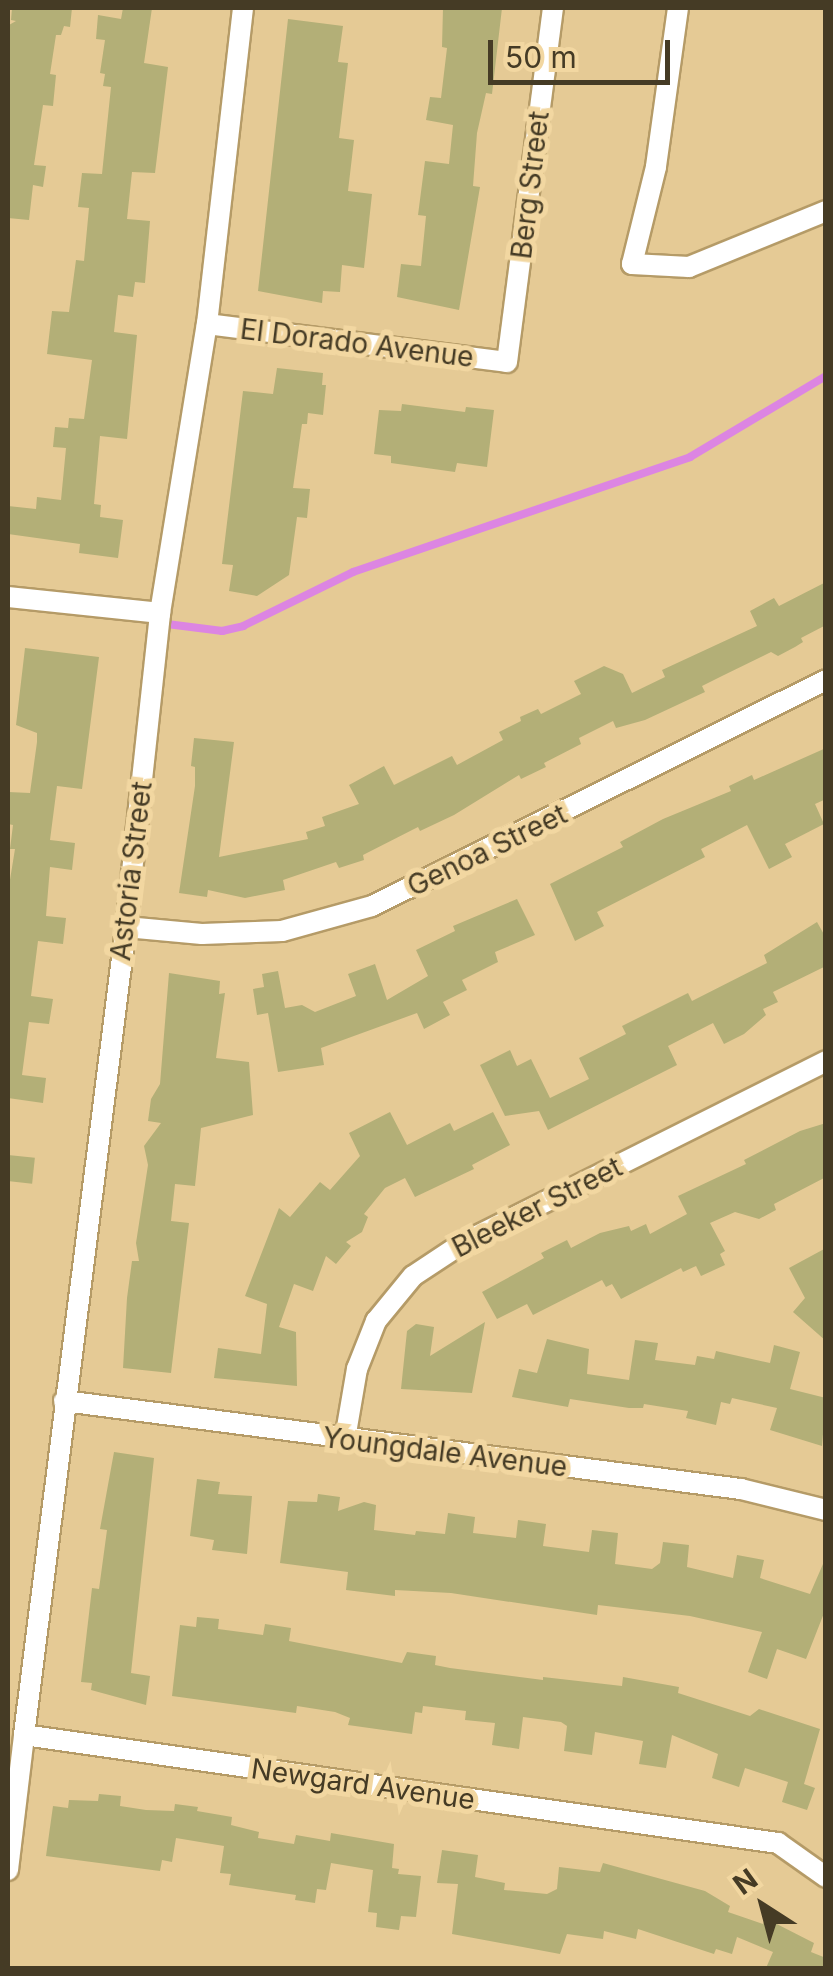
<!DOCTYPE html>
<style>
body{margin:0}
#map{position:relative;width:833px;height:1976px;overflow:hidden;background:#e5ca95;font-family:Inter,sans-serif}
div>[style]{position:absolute}
[style*='--x']{left:calc(var(--x)*1px);top:calc(var(--y)*1px);width:calc(var(--w)*1px);rotate:calc(var(--a)*1deg)}
.stream>*{height:8px;margin:-4px;padding:0 4px;transform-origin:4px;border-radius:4px;background:#dc85e2}
.building>*{inset:0;background:#b3af77;transform-origin:0 0}
.roads{filter:drop-shadow(2px 0 #b59b67) drop-shadow(-2px 0 #b59b67) drop-shadow(0 2px #b59b67) drop-shadow(0 -2px #b59b67)}
.street>*{height:20px;margin:-10px;padding:0 10px;transform-origin:10px;border-radius:10px;background:#fff}
span{translate:-50% -50%;white-space:nowrap;text-align:center;line-height:1.15;-webkit-text-stroke:10px #f2d7a1;paint-order:stroke}
.street-label{font-size:28px;color:#453b25}
.frame{position:absolute;inset:0;border:10px solid #453b25;pointer-events:none}
.north{position:absolute;left:713px;top:1856px;width:100px;height:100px;-webkit-text-stroke:8px #f2d7a1;paint-order:stroke;rotate:324deg;font-size:28px;font-weight:700;line-height:40px;text-align:center;color:#453b25}
.north::after{content:'';display:block;margin:auto;width:35px;height:45px;background:#453b25;clip-path:polygon(50% 0,100% 100%,50% 72%,0 100%)}
.scale{position:absolute;left:488px;top:40px;width:182px;height:45px;box-sizing:border-box;border:5px solid #453b25;border-top:0;padding-left:12px;font-size:30px;line-height:35px;white-space:nowrap;color:#453b25;-webkit-text-stroke:8px #f2d7a1;paint-order:stroke}
</style>
<div id="map">
<div class="stream">
<i style="--x:159;--y:623;--w:64;--a:7.2"></i>
<i style="--x:222;--y:631;--w:22;--a:-13"></i>
<i style="--x:243;--y:626;--w:123;--a:-26.1"></i>
<i style="--x:353;--y:572;--w:356;--a:-18.8"></i>
<i style="--x:690;--y:457;--w:158;--a:-30.8"></i>
</div>
<div class="building">
<i style="clip-path:polygon(12px 8px,72px 8px,70px 27px,64px 26px,61px 35px,56px 35px,50px 74px,56px 75px,53px 106px,43px 105px,34px 165px,46px 166px,43px 187px,33px 185px,29px 220px,8px 218px,8px 36px,9px 25px,16px 21px,11px 20px)"></i>
<i style="clip-path:polygon(123px 8px,152px 8px,144px 63px,168px 67px,155px 173px,132px 172px,127px 219px,150px 221px,145px 283px,135px 282px,133px 297px,118px 295px,114px 332px,137px 335px,127px 439px,100px 436px,94px 504px,101px 505px,100px 517px,123px 520px,118px 558px,79px 553px,80px 544px,8px 534px,8px 506px,36px 509px,37px 497px,61px 500px,66px 448px,53px 447px,55px 427px,68px 428px,69px 418px,84px 419px,92px 360px,47px 354px,52px 311px,69px 312px,76px 260px,84px 261px,89px 208px,78px 207px,82px 173px,102px 174px,111px 87px,103px 86px,105px 74px,100px 73px,105px 40px,96px 39px,98px 15px,121px 19px)"></i>
<i style="clip-path:polygon(443px 8px,502px 8px,492px 94px,486px 93px,477px 133px,473px 186px,480px 187px,459px 310px,397px 297px,401px 264px,421px 266px,426px 216px,418px 215px,425px 161px,449px 164px,453px 125px,426px 120px,430px 97px,441px 98px,447px 48px,442px 47px)"></i>
<i style="clip-path:polygon(288px 19px,343px 26px,338px 62px,348px 63px,339px 138px,354px 140px,348px 191px,372px 194px,364px 268px,342px 265px,340px 292px,323px 291px,322px 303px,258px 291px)"></i>
<i style="clip-path:polygon(277px 368px,323px 373px,322px 385px,326px 385px,323px 415px,308px 413px,307px 424px,302px 424px,293px 488px,310px 489px,307px 518px,297px 517px,289px 575px,257px 596px,229px 591px,233px 565px,222px 564px,243px 391px,273px 394px)"></i>
<i style="clip-path:polygon(402px 404px,465px 412px,466px 407px,494px 410px,487px 467px,457px 463px,455px 472px,391px 463px,391px 456px,374px 454px,379px 410px,401px 411px)"></i>
<i style="clip-path:polygon(826px 582px,826px 625px,801px 638px,803px 642px,795px 647px,778px 656px,771px 652px,722px 676px,702px 686px,705px 692px,645px 720px,616px 728px,613px 721px,579px 738px,581px 744px,544px 763px,546px 767px,521px 779px,519px 775px,454px 815px,420px 831px,418px 827px,363px 855px,364px 860px,339px 868px,336px 862px,283px 880px,285px 890px,245px 898px,208px 890px,207px 897px,179px 893px,195px 786px,195px 767px,191px 766px,194px 738px,234px 742px,219px 857px,308px 839px,306px 832px,325px 826px,322px 817px,359px 804px,349px 785px,384px 766px,394px 785px,452px 756px,457px 765px,503px 740px,499px 732px,521px 721px,520px 717px,538px 709px,541px 714px,581px 694px,574px 681px,604px 666px,623px 674px,632px 693px,665px 677px,662px 670px,757px 626px,750px 611px,774px 598px,779px 606px)"></i>
<i style="clip-path:polygon(25px 648px,99px 657px,82px 789px,57px 786px,50px 840px,75px 843px,72px 870px,50px 867px,46px 916px,66px 918px,63px 944px,38px 941px,31px 996px,53px 999px,49px 1024px,29px 1022px,22px 1075px,46px 1078px,43px 1103px,8px 1098px,8px 892px,15px 849px,10px 849px,13px 825px,8px 824px,8px 792px,30px 793px,37px 742px,37px 733px,16px 725px)"></i>
<i style="clip-path:polygon(826px 748px,826px 799px,815px 804px,824px 824px,785px 844px,792px 857px,769px 869px,747px 825px,701px 849px,705px 857px,597px 912px,604px 926px,575px 941px,550px 884px,623px 847px,620px 842px,663px 819px,731px 791px,729px 786px,752px 775px,754px 780px)"></i>
<i style="clip-path:polygon(517px 899px,535px 935px,495px 952px,498px 962px,462px 980px,467px 990px,443px 1002px,450px 1015px,424px 1029px,417px 1013px,321px 1048px,324px 1065px,278px 1072px,268px 1013px,257px 1015px,253px 989px,264px 987px,262px 974px,278px 971px,285px 1008px,302px 1005px,315px 1012px,356px 996px,348px 974px,375px 964px,387px 1000px,428px 976px,416px 950px,455px 931px,453px 926px)"></i>
<i style="clip-path:polygon(817px 922px,826px 938px,826px 966px,773px 992px,778px 1002px,763px 1009px,766px 1015px,744px 1034px,724px 1044px,713px 1023px,668px 1046px,677px 1065px,548px 1130px,539px 1111px,505px 1116px,480px 1065px,510px 1050px,517px 1066px,531px 1059px,550px 1098px,589px 1079px,579px 1058px,626px 1034px,622px 1026px,688px 993px,692px 1001px,767px 963px,764px 955px)"></i>
<i style="clip-path:polygon(169px 973px,220px 981px,219px 994px,225px 993px,216px 1058px,249px 1062px,253px 1115px,201px 1128px,195px 1186px,175px 1184px,171px 1221px,189px 1223px,171px 1373px,123px 1368px,127px 1298px,132px 1261px,139px 1261px,136px 1243px,148px 1165px,144px 1146px,161px 1123px,148px 1121px,151px 1099px,160px 1084px)"></i>
<i style="clip-path:polygon(390px 1112px,407px 1145px,450px 1123px,454px 1131px,493px 1112px,510px 1145px,472px 1165px,474px 1169px,415px 1197px,405px 1178px,385px 1188px,364px 1214px,368px 1217px,362px 1232px,346px 1242px,351px 1246px,336px 1264px,326px 1256px,313px 1291px,294px 1284px,279px 1327px,296px 1332px,297px 1386px,214px 1378px,218px 1348px,261px 1354px,267px 1304px,245px 1296px,279px 1208px,290px 1217px,320px 1182px,330px 1190px,360px 1156px,349px 1133px)"></i>
<i style="clip-path:polygon(826px 1123px,826px 1177px,774px 1204px,776px 1210px,759px 1219px,735px 1212px,710px 1223px,725px 1251px,720px 1254px,725px 1265px,701px 1276px,696px 1266px,683px 1272px,681px 1268px,621px 1299px,612px 1284px,606px 1287px,602px 1280px,533px 1315px,527px 1304px,497px 1319px,482px 1292px,544px 1258px,541px 1253px,567px 1240px,571px 1248px,600px 1233px,629px 1226px,631px 1231px,646px 1224px,650px 1234px,687px 1214px,678px 1196px,746px 1164px,744px 1160px,800px 1131px)"></i>
<i style="left:8px;top:1155px;width:27px;height:26px;rotate:6deg"></i>
<i style="clip-path:polygon(826px 1248px,826px 1341px,793px 1312px,805px 1298px,789px 1268px)"></i>
<i style="clip-path:polygon(485px 1322px,472px 1393px,401px 1389px,407px 1331px,416px 1324px,434px 1327px,430px 1356px)"></i>
<i style="clip-path:polygon(547px 1339px,589px 1349px,587px 1374px,629px 1380px,635px 1340px,658px 1343px,655px 1360px,695px 1365px,697px 1356px,714px 1359px,716px 1351px,770px 1363px,774px 1345px,800px 1352px,790px 1389px,826px 1398px,822px 1446px,770px 1430px,777px 1408px,732px 1398px,730px 1404px,721px 1402px,716px 1425px,686px 1418px,688px 1411px,644px 1404px,643px 1408px,629px 1408px,570px 1399px,568px 1407px,512px 1397px,519px 1369px,537px 1373px)"></i>
<i style="clip-path:polygon(114px 1452px,154px 1458px,131px 1673px,150px 1676px,146px 1705px,91px 1690px,92px 1683px,81px 1682px,92px 1588px,99px 1589px,107px 1530px,100px 1529px)"></i>
<i style="clip-path:polygon(197px 1479px,220px 1482px,218px 1494px,252px 1496px,247px 1554px,212px 1550px,214px 1540px,190px 1536px)"></i>
<i style="clip-path:polygon(318px 1494px,340px 1497px,338px 1511px,364px 1502px,376px 1505px,374px 1530px,415px 1535px,416px 1531px,445px 1534px,448px 1513px,475px 1517px,473px 1533px,516px 1538px,518px 1520px,546px 1524px,543px 1546px,589px 1552px,592px 1530px,618px 1533px,615px 1564px,652px 1569px,660px 1563px,663px 1542px,689px 1545px,687px 1567px,733px 1578px,737px 1555px,764px 1560px,760px 1578px,810px 1594px,826px 1557px,826px 1608px,806px 1659px,777px 1649px,767px 1679px,748px 1672px,762px 1632px,690px 1616px,598px 1605px,597px 1615px,451px 1593px,395px 1590px,395px 1596px,346px 1590px,348px 1572px,280px 1563px,288px 1501px,317px 1502px)"></i>
<i style="clip-path:polygon(197px 1617px,219px 1619px,218px 1629px,263px 1635px,265px 1624px,291px 1628px,289px 1641px,402px 1663px,407px 1652px,436px 1656px,435px 1665px,450px 1668px,543px 1680px,543px 1677px,622px 1686px,623px 1677px,679px 1687px,678px 1693px,750px 1716px,759px 1709px,820px 1729px,804px 1784px,815px 1788px,807px 1810px,782px 1802px,788px 1782px,745px 1768px,739px 1787px,712px 1778px,718px 1754px,672px 1735px,666px 1768px,639px 1764px,643px 1741px,595px 1732px,592px 1755px,564px 1751px,567px 1726px,561px 1722px,523px 1717px,519px 1749px,492px 1745px,495px 1723px,465px 1720px,466px 1711px,423px 1706px,422px 1713px,415px 1712px,412px 1734px,348px 1725px,350px 1718px,335px 1712px,297px 1706px,296px 1713px,172px 1696px,180px 1625px,196px 1627px)"></i>
<i style="clip-path:polygon(99px 1794px,121px 1796px,120px 1806px,146px 1810px,174px 1811px,175px 1804px,198px 1807px,197px 1811px,232px 1817px,231px 1825px,259px 1832px,258px 1838px,294px 1844px,296px 1835px,330px 1841px,331px 1833px,394px 1844px,392px 1868px,399px 1869px,398px 1874px,421px 1876px,416px 1917px,401px 1916px,399px 1930px,376px 1927px,377px 1913px,368px 1912px,373px 1870px,331px 1863px,326px 1890px,317px 1889px,315px 1903px,295px 1900px,296px 1895px,229px 1885px,231px 1874px,220px 1873px,224px 1846px,176px 1838px,172px 1862px,162px 1860px,160px 1871px,46px 1856px,53px 1806px,68px 1808px,69px 1800px,98px 1801px)"></i>
<i style="clip-path:polygon(442px 1850px,478px 1855px,475px 1877px,505px 1883px,504px 1890px,547px 1894px,557px 1889px,559px 1867px,600px 1872px,603px 1863px,705px 1891px,730px 1906px,728px 1912px,763px 1924px,765px 1918px,814px 1943px,811px 1952px,826px 1958px,826px 1968px,766px 1968px,773px 1952px,737px 1937px,732px 1954px,716px 1949px,714px 1954px,638px 1929px,636px 1939px,604px 1931px,603px 1939px,567px 1934px,560px 1954px,452px 1934px,458px 1884px,437px 1883px)"></i>
</div>
<div class="roads">
<div class="street">
<i style="--x:678;--y:8;--w:161;--a:97.9"></i>
<i style="--x:656;--y:167;--w:100;--a:103.9"></i>
<i style="--x:632;--y:264;--w:57;--a:3"></i>
<i style="--x:689;--y:267;--w:148;--a:-22.2"></i>
<i style="--x:207;--y:324;--w:302;--a:7.2"></i>
<i style="--x:507;--y:362;--w:357;--a:-82.6"></i>
<i style="--x:8;--y:597;--w:153;--a:6"></i>
<i style="--x:126;--y:927;--w:76;--a:5.3"></i>
<i style="--x:202;--y:934;--w:80;--a:-2.1"></i>
<i style="--x:282;--y:931;--w:93;--a:-15.5"></i>
<i style="--x:372;--y:906;--w:507;--a:-26.46"></i>
<i style="--x:64;--y:1401;--w:683;--a:7.41"></i>
<i style="--x:741;--y:1489;--w:88;--a:13.9"></i>
<i style="--x:345;--y:1439;--w:71;--a:-80.3"></i>
<i style="--x:357;--y:1369;--w:52;--a:-68.4"></i>
<i style="--x:376;--y:1321;--w:58;--a:-50.6"></i>
<i style="--x:413;--y:1276;--w:60;--a:-33.4"></i>
<i style="--x:463;--y:1243;--w:406;--a:-26.6"></i>
<i style="--x:24;--y:1735;--w:814;--a:-82.81"></i>
<i style="--x:126;--y:927;--w:316;--a:-83.8"></i>
<i style="--x:160;--y:613;--w:293;--a:-80.8"></i>
<i style="--x:207;--y:324;--w:318;--a:-83.5"></i>
<i style="--x:8;--y:1870;--w:136;--a:-83.2"></i>
<i style="--x:24;--y:1735;--w:762;--a:8.15"></i>
<i style="--x:778;--y:1843;--w:59;--a:35.3"></i>
</div>
</div>
<div class="street-label">
<span style="left:530px;top:185px;rotate:-83deg">Berg Street</span>
<span style="left:357px;top:343px;rotate:7deg">El Dorado Avenue</span>
<span style="left:487px;top:850px;rotate:-26deg">Genoa Street</span>
<span style="left:131px;top:871px;rotate:-83deg">Astoria Street</span>
<span style="left:537px;top:1207px;rotate:-27deg">Bleeker Street</span>
<span style="left:445px;top:1452px;rotate:7deg">Youngdale Avenue</span>
<span style="left:363px;top:1784px;rotate:8deg">Newgard Avenue</span>
</div>
<div class="frame"></div>
<div class="north">N</div>
<div class="scale">50 m</div>
</div>
